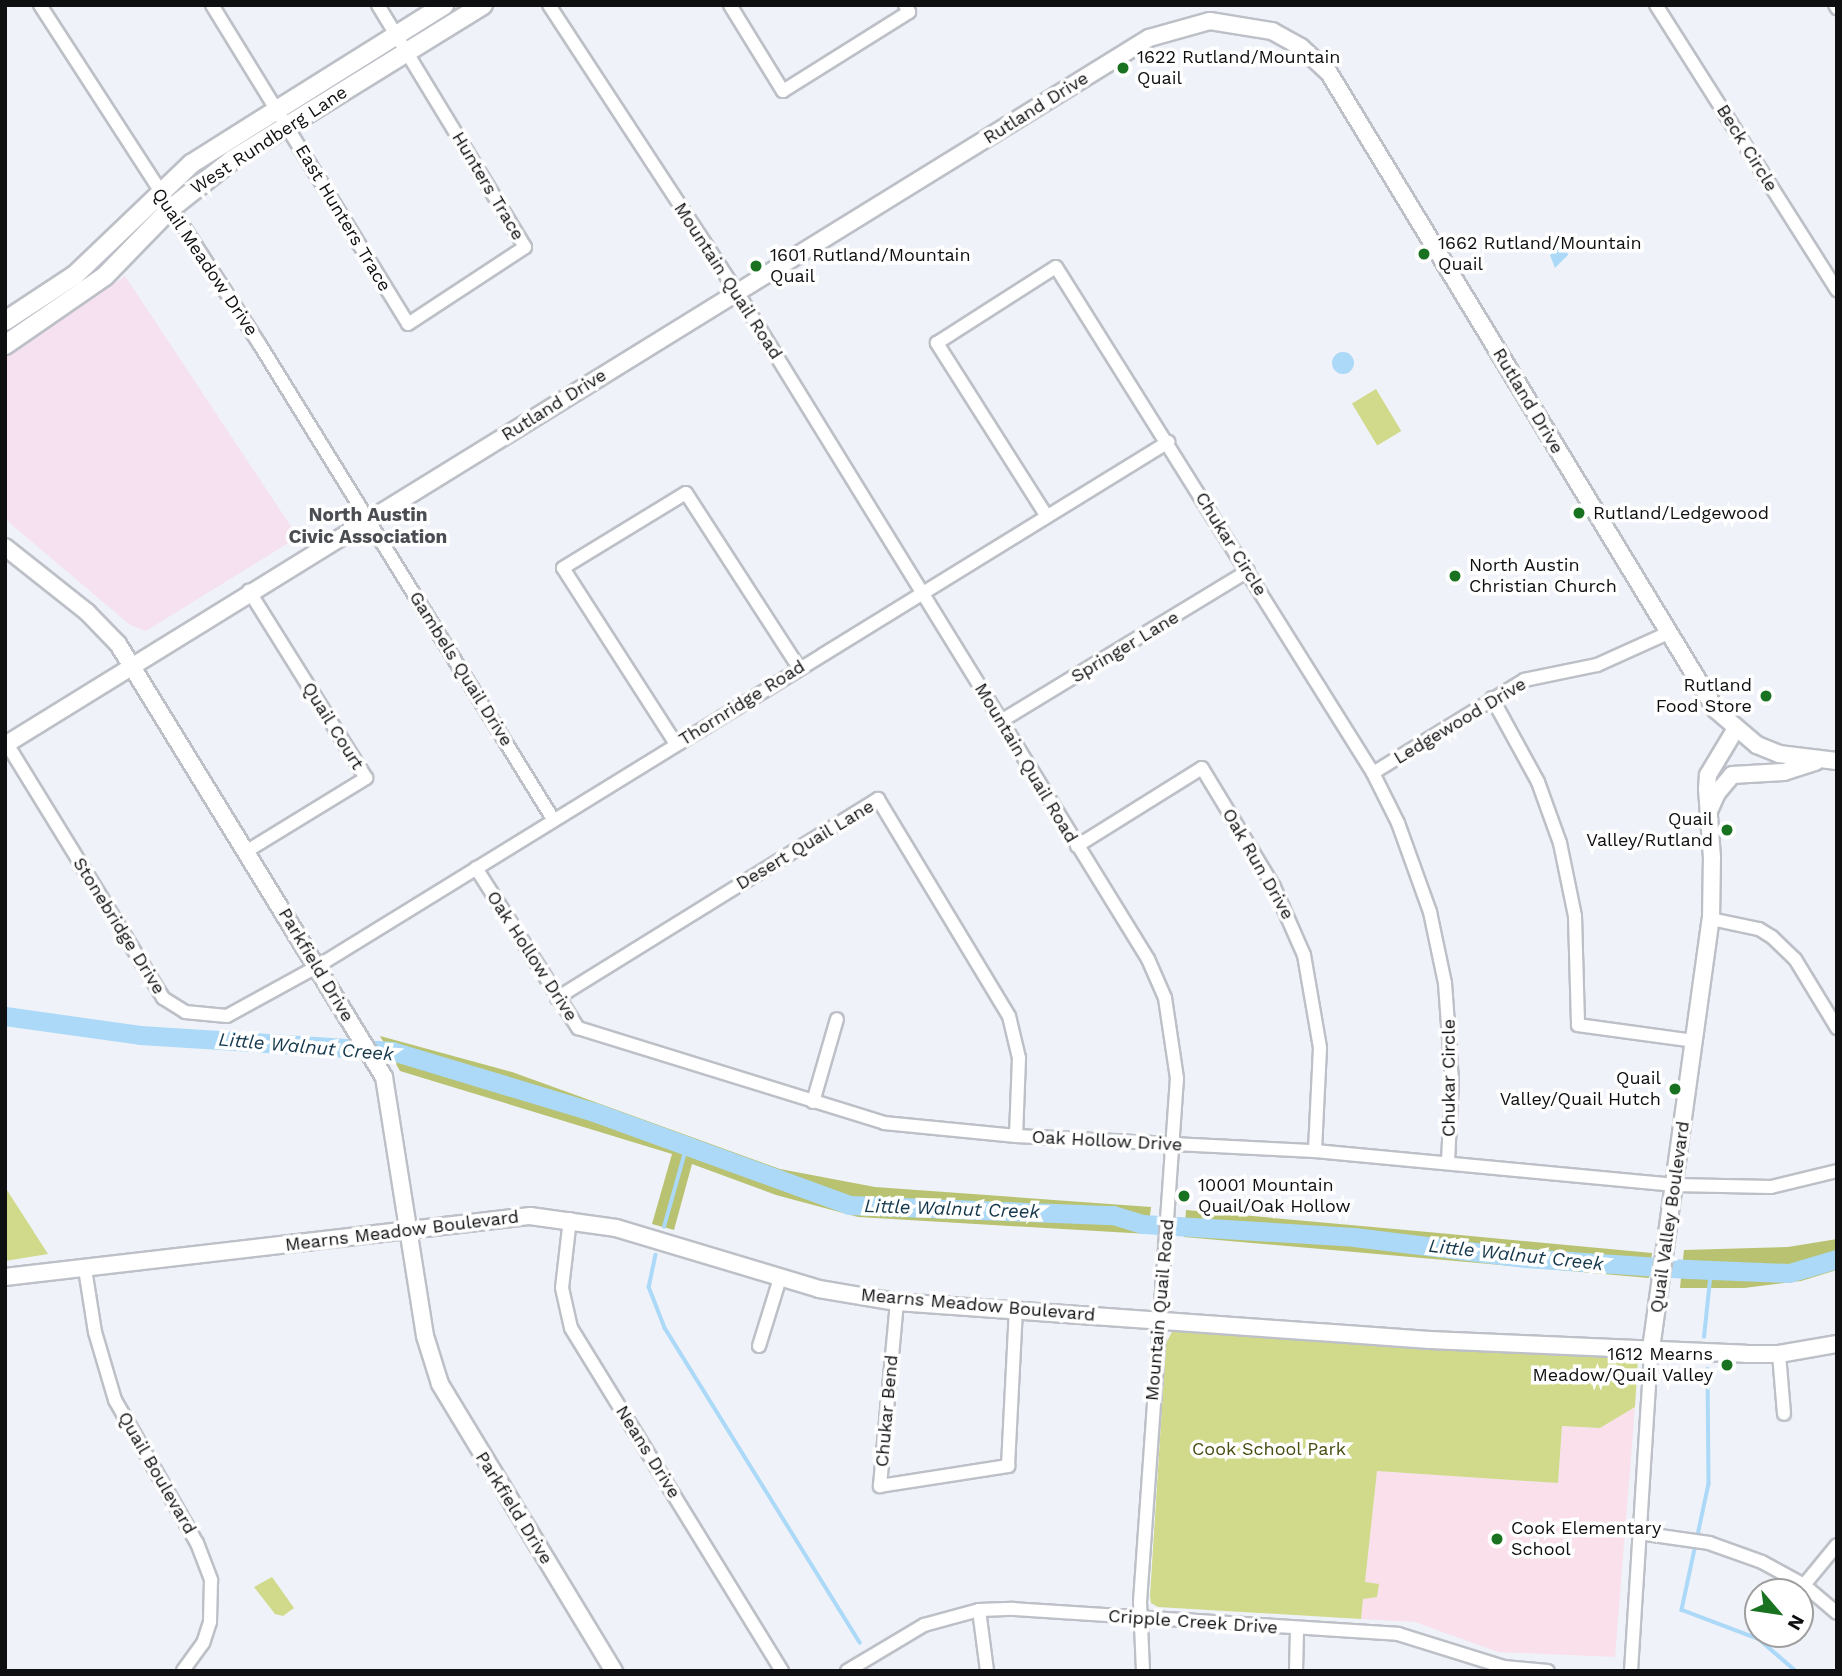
<!DOCTYPE html>
<style>
body{margin:0}
#map{position:relative;width:1842px;height:1676px;overflow:hidden;background:#eff2f9;font-family:"Work Sans",sans-serif}
div>[style]{position:absolute}
[style*='--x']{left:calc(var(--x)*1px);top:calc(var(--y)*1px);width:calc(var(--w)*1px);rotate:calc(var(--a)*1deg)}
.commercial>*{inset:0;background:#f6e1f0}
.education>*{inset:0;background:#f9e0eb}
.green>*{inset:0;background:#d0da8a;transform-origin:0 0}
.forest>*{inset:0;background:#b8c271}
.water>*{inset:0;background:#abd9f7}
.round{border-radius:50%}
.stream>*{height:3.5px;margin:-1.75px;padding:0 1.75px;transform-origin:1.75px;border-radius:1.75px;background:#abd9f7}
.river>*{height:19px;margin:-9.5px;padding:0 9.5px;transform-origin:9.5px;border-radius:9.5px;background:#abd9f7}
.roads{filter:drop-shadow(2px 0 #bdc0c7) drop-shadow(-2px 0 #bdc0c7) drop-shadow(0 2px #bdc0c7) drop-shadow(0 -2px #bdc0c7)}
.minor>*{height:12px;margin:-6px;padding:0 6px;transform-origin:6px;border-radius:6px;background:#fff}
.tertiary>*{height:16px;margin:-8px;padding:0 8px;transform-origin:8px;border-radius:8px;background:#fff}
.secondary>*{height:18px;margin:-9px;padding:0 9px;transform-origin:9px;border-radius:9px;background:#fff}
.dots>*{width:19px;height:19px;translate:-50% -50%;box-sizing:border-box;border:4px solid #fff;border-radius:50%}
span{translate:-50% -50%;white-space:nowrap;text-align:center;line-height:1.15;-webkit-text-stroke:7px #fff;paint-order:stroke}
.poi-label{font-size:18px;color:#0e0f11}
.left{translate:0 -50%;text-align:left}
.right{translate:-100% -50%;text-align:right}
.street-label{font-size:18px;color:#0e0f11}
.park-label{font-size:18px;color:#474c0f}
.neighbourhood-label{font-size:19px;color:#4a4d52;font-weight:700}
.water-label{font-size:19px;color:#15384c;font-style:italic}
.frame{position:absolute;inset:0;border:7px solid #0e0f11;pointer-events:none}
.north{position:absolute;left:1744px;top:1578px;width:70px;height:70px;box-sizing:border-box;background:#fff;border:2px solid #9f9fa0;border-radius:50%;rotate:119deg;font-size:19px;font-weight:700;line-height:28px;text-align:center;color:#0e0f11}
.north::after{content:'';display:block;margin:auto;width:24px;height:32px;background:#19721f;clip-path:polygon(50% 0,100% 100%,50% 72%,0 100%)}
</style>
<div id="map">
<div class="commercial">
<i style="clip-path:polygon(125px 276px,298px 537px,146px 631px,130px 625px,5px 519px,5px 357px)"></i>
</div>
<div class="education">
<i style="clip-path:polygon(1635px 1407px,1615px 1657px,1498px 1652px,1415px 1622px,1361px 1619px,1377px 1471px,1558px 1483px,1562px 1426px,1600px 1428px)"></i>
</div>
<div class="green">
<i style="left:1376px;top:389px;width:49px;height:28px;rotate:59deg"></i>
<i style="clip-path:polygon(5px 1187px,48px 1254px,5px 1261px)"></i>
<i style="clip-path:polygon(1173px 1330px,1638px 1359px,1635px 1407px,1600px 1428px,1562px 1426px,1558px 1483px,1377px 1471px,1365px 1582px,1379px 1584px,1377px 1597px,1363px 1599px,1361px 1619px,1158px 1607px,1151px 1603px,1150px 1596px,1166px 1343px)"></i>
<i style="clip-path:polygon(272px 1577px,294px 1608px,283px 1616px,275px 1614px,254px 1587px)"></i>
</div>
<div class="forest">
<i style="clip-path:polygon(380px 1036px,512px 1072px,780px 1169px,875px 1187px,1151px 1207px,1148px 1234px,858px 1217px,776px 1195px,692px 1164px,674px 1230px,652px 1224px,672px 1154px,400px 1071px)"></i>
<i style="clip-path:polygon(1186px 1210px,1428px 1232px,1652px 1253px,1649px 1278px,1184px 1237px)"></i>
<i style="clip-path:polygon(1837px 1239px,1837px 1270px,1801px 1281px,1744px 1288px,1680px 1288px,1684px 1250px,1788px 1247px)"></i>
</div>
<div class="water">
<i style="clip-path:polygon(1565px 242px,1568px 255px,1555px 268px,1550px 255px)"></i>
<i class="round" style="left:1332px;top:352px;width:22px;height:22px"></i>
</div>
<div class="stream">
<i style="--x:664;--y:1227;--w:85;--a:-74.3"></i>
<i style="--x:656;--y:1255;--w:33;--a:102"></i>
<i style="--x:649;--y:1287;--w:44;--a:68.7"></i>
<i style="--x:665;--y:1328;--w:370;--a:58.2"></i>
<i style="--x:1704;--y:1337;--w:67;--a:-84"></i>
<i style="--x:1708;--y:1369;--w:115;--a:89.5"></i>
<i style="--x:1709;--y:1484;--w:129;--a:102.1"></i>
<i style="--x:1682;--y:1610;--w:82;--a:20.6"></i>
<i style="--x:1759;--y:1639;--w:49;--a:40.9"></i>
</div>
<div class="river">
<i style="--x:5;--y:1016;--w:136;--a:8"></i>
<i style="--x:140;--y:1035;--w:253;--a:3.6"></i>
<i style="--x:392;--y:1051;--w:211;--a:16.8"></i>
<i style="--x:594;--y:1112;--w:271;--a:20"></i>
<i style="--x:849;--y:1205;--w:264;--a:2.2"></i>
<i style="--x:1113;--y:1215;--w:31;--a:17"></i>
<i style="--x:1143;--y:1224;--w:211;--a:3.5"></i>
<i style="--x:1354;--y:1237;--w:173;--a:7"></i>
<i style="--x:1526;--y:1258;--w:162;--a:3.9"></i>
<i style="--x:1688;--y:1269;--w:101;--a:2.3"></i>
<i style="--x:1789;--y:1273;--w:50;--a:-16.3"></i>
</div>
<div class="roads">
<div class="minor">
<i style="--x:40;--y:5;--w:405;--a:57.1"></i>
<i style="--x:260;--y:345;--w:557;--a:58.28"></i>
<i style="--x:212;--y:5;--w:374;--a:58.4"></i>
<i style="--x:408;--y:324;--w:140;--a:-33.3"></i>
<i style="--x:525;--y:247;--w:283;--a:-121.3"></i>
<i style="--x:549;--y:5;--w:343;--a:56.8"></i>
<i style="--x:737;--y:292;--w:783;--a:58.36"></i>
<i style="--x:1148;--y:959;--w:43;--a:66.4"></i>
<i style="--x:1165;--y:998;--w:81;--a:81.5"></i>
<i style="--x:1177;--y:1078;--w:525;--a:94.04"></i>
<i style="--x:1140;--y:1602;--w:69;--a:87.5"></i>
<i style="--x:730;--y:5;--w:101;--a:58.4"></i>
<i style="--x:783;--y:91;--w:149;--a:-32.1"></i>
<i style="--x:909;--y:12;--w:8;--a:-120"></i>
<i style="--x:1656;--y:5;--w:338;--a:57.6"></i>
<i style="--x:1835;--y:5;--w:4;--a:56"></i>
<i style="--x:1046;--y:515;--w:204;--a:-122.4"></i>
<i style="--x:937;--y:343;--w:141;--a:-32.6"></i>
<i style="--x:1056;--y:267;--w:597;--a:57.93"></i>
<i style="--x:1373;--y:773;--w:56;--a:63.4"></i>
<i style="--x:1398;--y:823;--w:95;--a:70.2"></i>
<i style="--x:1430;--y:912;--w:73;--a:78.1"></i>
<i style="--x:1445;--y:983;--w:97;--a:85.9"></i>
<i style="--x:1452;--y:1080;--w:82;--a:92.8"></i>
<i style="--x:1492;--y:698;--w:96;--a:61.3"></i>
<i style="--x:1538;--y:782;--w:65;--a:70.2"></i>
<i style="--x:1560;--y:843;--w:75;--a:78.4"></i>
<i style="--x:1575;--y:916;--w:109;--a:88.4"></i>
<i style="--x:1578;--y:1025;--w:118;--a:7.8"></i>
<i style="--x:1001;--y:721;--w:289;--a:-31.3"></i>
<i style="--x:7;--y:744;--w:298;--a:58.4"></i>
<i style="--x:163;--y:998;--w:26;--a:32"></i>
<i style="--x:185;--y:1012;--w:42;--a:5.4"></i>
<i style="--x:227;--y:1016;--w:104;--a:-28.8"></i>
<i style="--x:318;--y:966;--w:999;--a:-31.65"></i>
<i style="--x:676;--y:744;--w:209;--a:-122.7"></i>
<i style="--x:563;--y:568;--w:144;--a:-31.4"></i>
<i style="--x:686;--y:493;--w:208;--a:57.1"></i>
<i style="--x:1373;--y:773;--w:177;--a:-31.6"></i>
<i style="--x:1524;--y:680;--w:75;--a:-11.6"></i>
<i style="--x:1597;--y:665;--w:78;--a:-24.3"></i>
<i style="--x:1077;--y:846;--w:147;--a:-32"></i>
<i style="--x:1202;--y:768;--w:139;--a:58.8"></i>
<i style="--x:1274;--y:887;--w:74;--a:66.2"></i>
<i style="--x:1304;--y:955;--w:94;--a:80.2"></i>
<i style="--x:1320;--y:1048;--w:103;--a:92.8"></i>
<i style="--x:247;--y:851;--w:140;--a:-31.5"></i>
<i style="--x:366;--y:778;--w:221;--a:-122"></i>
<i style="--x:476;--y:868;--w:190;--a:57.5"></i>
<i style="--x:578;--y:1028;--w:320;--a:17.2"></i>
<i style="--x:884;--y:1123;--w:133;--a:5.6"></i>
<i style="--x:1016;--y:1136;--w:299;--a:2.9"></i>
<i style="--x:1315;--y:1151;--w:362;--a:5.4"></i>
<i style="--x:1675;--y:1185;--w:96;--a:1.2"></i>
<i style="--x:1771;--y:1187;--w:68;--a:-13.6"></i>
<i style="--x:1711;--y:919;--w:49;--a:11.8"></i>
<i style="--x:1759;--y:929;--w:15;--a:32"></i>
<i style="--x:1772;--y:937;--w:32;--a:44"></i>
<i style="--x:1795;--y:959;--w:81;--a:58.7"></i>
<i style="--x:557;--y:998;--w:378;--a:-31.8"></i>
<i style="--x:878;--y:799;--w:253;--a:58.9"></i>
<i style="--x:1009;--y:1016;--w:43;--a:76.6"></i>
<i style="--x:1019;--y:1058;--w:78;--a:92.2"></i>
<i style="--x:813;--y:1102;--w:86;--a:-73.9"></i>
<i style="--x:570;--y:1219;--w:69;--a:96.6"></i>
<i style="--x:562;--y:1288;--w:41;--a:77.3"></i>
<i style="--x:571;--y:1328;--w:403;--a:58.4"></i>
<i style="--x:85;--y:1269;--w:64;--a:81"></i>
<i style="--x:95;--y:1332;--w:71;--a:73.6"></i>
<i style="--x:115;--y:1400;--w:165;--a:60.2"></i>
<i style="--x:197;--y:1543;--w:40;--a:69"></i>
<i style="--x:211;--y:1580;--w:42;--a:91.4"></i>
<i style="--x:210;--y:1622;--w:22;--a:108"></i>
<i style="--x:203;--y:1643;--w:34;--a:126"></i>
<i style="--x:897;--y:1302;--w:185;--a:95.3"></i>
<i style="--x:880;--y:1486;--w:130;--a:-8.9"></i>
<i style="--x:1008;--y:1466;--w:157;--a:-87.1"></i>
<i style="--x:759;--y:1346;--w:71;--a:-72.8"></i>
<i style="--x:1779;--y:1354;--w:60;--a:85.2"></i>
<i style="--x:1639;--y:1533;--w:71;--a:8.1"></i>
<i style="--x:1709;--y:1543;--w:56;--a:19.7"></i>
<i style="--x:1762;--y:1562;--w:48;--a:28.7"></i>
<i style="--x:1804;--y:1585;--w:43;--a:40.3"></i>
<i style="--x:1804;--y:1585;--w:52;--a:-50.5"></i>
<i style="--x:979;--y:1610;--w:62;--a:82.5"></i>
<i style="--x:847;--y:1671;--w:90;--a:-30.9"></i>
<i style="--x:924;--y:1625;--w:57;--a:-15.3"></i>
<i style="--x:979;--y:1610;--w:34;--a:-2"></i>
<i style="--x:1013;--y:1609;--w:386;--a:3.7"></i>
<i style="--x:1398;--y:1634;--w:111;--a:17.3"></i>
<i style="--x:1504;--y:1667;--w:44;--a:5.2"></i>
<i style="--x:1296;--y:1671;--w:42;--a:-88.6"></i>
<i style="--x:1631;--y:1671;--w:323;--a:-86.4"></i>
</div>
<div class="tertiary">
<i style="--x:5;--y:547;--w:105;--a:38.4"></i>
<i style="--x:87;--y:612;--w:45;--a:45.9"></i>
<i style="--x:118;--y:644;--w:508;--a:58.44"></i>
<i style="--x:384;--y:1077;--w:262;--a:81"></i>
<i style="--x:425;--y:1336;--w:50;--a:72.6"></i>
<i style="--x:440;--y:1384;--w:336;--a:58.8"></i>
<i style="--x:5;--y:745;--w:1345;--a:-31.72"></i>
<i style="--x:1149;--y:38;--w:63;--a:-15.6"></i>
<i style="--x:1210;--y:21;--w:63;--a:9.2"></i>
<i style="--x:1272;--y:31;--w:33;--a:29"></i>
<i style="--x:1301;--y:47;--w:38;--a:43"></i>
<i style="--x:1329;--y:73;--w:745;--a:58.72"></i>
<i style="--x:1716;--y:710;--w:54;--a:40.5"></i>
<i style="--x:1757;--y:745;--w:24;--a:22"></i>
<i style="--x:1779;--y:754;--w:58;--a:6.9"></i>
<i style="--x:1709;--y:811;--w:20;--a:-66"></i>
<i style="--x:1717;--y:793;--w:23;--a:-50"></i>
<i style="--x:1732;--y:775;--w:52;--a:-3.3"></i>
<i style="--x:1784;--y:772;--w:33;--a:-18"></i>
<i style="--x:5;--y:1277;--w:529;--a:-6.63"></i>
<i style="--x:530;--y:1216;--w:87;--a:7.9"></i>
<i style="--x:616;--y:1228;--w:212;--a:16.7"></i>
<i style="--x:819;--y:1289;--w:79;--a:9.5"></i>
<i style="--x:897;--y:1302;--w:534;--a:4.08"></i>
<i style="--x:1430;--y:1340;--w:316;--a:2.5"></i>
<i style="--x:1746;--y:1354;--w:33;--a:0"></i>
<i style="--x:1779;--y:1354;--w:59;--a:-9.8"></i>
<i style="--x:1651;--y:1349;--w:434;--a:-82.1"></i>
<i style="--x:1711;--y:919;--w:61;--a:-89.1"></i>
<i style="--x:1712;--y:858;--w:69;--a:-94.1"></i>
<i style="--x:1707;--y:789;--w:14;--a:-86"></i>
<i style="--x:1708;--y:775;--w:52;--a:-59"></i>
</div>
<div class="secondary">
<i style="--x:5;--y:321;--w:84;--a:-33.3"></i>
<i style="--x:75;--y:275;--w:161;--a:-43.7"></i>
<i style="--x:191;--y:164;--w:299;--a:-32.1"></i>
<i style="--x:5;--y:345;--w:121;--a:-34.6"></i>
<i style="--x:105;--y:276;--w:92;--a:-45.9"></i>
<i style="--x:169;--y:210;--w:80;--a:-38.4"></i>
<i style="--x:232;--y:160;--w:295;--a:-31.7"></i>
</div>
</div>
<div class="dots">
<i style="left:1123px;top:68px;background:#19721f"></i>
<i style="left:1424px;top:254px;background:#19721f"></i>
<i style="left:756px;top:266px;background:#19721f"></i>
<i style="left:1579px;top:513px;background:#19721f"></i>
<i style="left:1455px;top:576px;background:#19721f"></i>
<i style="left:1766px;top:696px;background:#19721f"></i>
<i style="left:1727px;top:830px;background:#19721f"></i>
<i style="left:1675px;top:1089px;background:#19721f"></i>
<i style="left:1184px;top:1196px;background:#19721f"></i>
<i style="left:1727px;top:1365px;background:#19721f"></i>
<i style="left:1497px;top:1539px;background:#19721f"></i>
</div>
<div class="poi-label">
<span class="left" style="left:1137px;top:68px">1622 Rutland/Mountain<br>Quail</span>
<span class="left" style="left:1438px;top:254px">1662 Rutland/Mountain<br>Quail</span>
<span class="left" style="left:770px;top:266px">1601 Rutland/Mountain<br>Quail</span>
<span class="left" style="left:1593px;top:513px">Rutland/Ledgewood</span>
<span class="left" style="left:1469px;top:576px">North Austin<br>Christian Church</span>
<span class="right" style="left:1752px;top:696px">Rutland<br>Food Store</span>
<span class="right" style="left:1713px;top:830px">Quail<br>Valley/Rutland</span>
<span class="right" style="left:1661px;top:1089px">Quail<br>Valley/Quail Hutch</span>
<span class="left" style="left:1198px;top:1196px">10001 Mountain<br>Quail/Oak Hollow</span>
<span class="right" style="left:1713px;top:1365px">1612 Mearns<br>Meadow/Quail Valley</span>
<span class="left" style="left:1511px;top:1539px">Cook Elementary<br>School</span>
</div>
<div class="street-label">
<span style="left:1036px;top:108px;rotate:-32deg">Rutland Drive</span>
<span style="left:269px;top:140px;rotate:-33deg">West Rundberg Lane</span>
<span style="left:1747px;top:148px;rotate:58deg">Beck Circle</span>
<span style="left:488px;top:186px;rotate:59deg">Hunters Trace</span>
<span style="left:343px;top:218px;rotate:59deg">East Hunters Trace</span>
<span style="left:205px;top:262px;rotate:56deg">Quail Meadow Drive</span>
<span style="left:728px;top:281px;rotate:57deg">Mountain Quail Road</span>
<span style="left:1528px;top:401px;rotate:59deg">Rutland Drive</span>
<span style="left:554px;top:405px;rotate:-32deg">Rutland Drive</span>
<span style="left:1231px;top:544px;rotate:58deg">Chukar Circle</span>
<span style="left:1125px;top:647px;rotate:-31deg">Springer Lane</span>
<span style="left:461px;top:669px;rotate:58deg">Gambels Quail Drive</span>
<span style="left:742px;top:703px;rotate:-32deg">Thornridge Road</span>
<span style="left:1460px;top:721px;rotate:-31deg">Ledgewood Drive</span>
<span style="left:333px;top:726px;rotate:58deg">Quail Court</span>
<span style="left:1026px;top:763px;rotate:59deg">Mountain Quail Road</span>
<span style="left:805px;top:845px;rotate:-31deg">Desert Quail Lane</span>
<span style="left:1258px;top:864px;rotate:60deg">Oak Run Drive</span>
<span style="left:119px;top:926px;rotate:58deg">Stonebridge Drive</span>
<span style="left:532px;top:956px;rotate:57deg">Oak Hollow Drive</span>
<span style="left:316px;top:965px;rotate:59deg">Parkfield Drive</span>
<span style="left:1449px;top:1078px;rotate:-90deg">Chukar Circle</span>
<span style="left:1107px;top:1141px;rotate:3deg">Oak Hollow Drive</span>
<span style="left:1670px;top:1217px;rotate:-82deg">Quail Valley Boulevard</span>
<span style="left:402px;top:1231px;rotate:-7deg">Mearns Meadow Boulevard</span>
<span style="left:978px;top:1305px;rotate:5deg">Mearns Meadow Boulevard</span>
<span style="left:1160px;top:1310px;rotate:-85deg">Mountain Quail Road</span>
<span style="left:887px;top:1411px;rotate:-85deg">Chukar Bend</span>
<span style="left:648px;top:1452px;rotate:58deg">Neans Drive</span>
<span style="left:157px;top:1473px;rotate:60deg">Quail Boulevard</span>
<span style="left:514px;top:1508px;rotate:58deg">Parkfield Drive</span>
<span style="left:1193px;top:1622px;rotate:4deg">Cripple Creek Drive</span>
</div>
<div class="park-label">
<span style="left:1269px;top:1449px">Cook School Park</span>
</div>
<div class="neighbourhood-label">
<span style="left:368px;top:526px">North Austin<br>Civic Association</span>
</div>
<div class="water-label">
<span style="left:306px;top:1047px;rotate:5deg">Little Walnut Creek</span>
<span style="left:952px;top:1209px;rotate:2deg">Little Walnut Creek</span>
<span style="left:1516px;top:1255px;rotate:6deg">Little Walnut Creek</span>
</div>
<div class="frame"></div>
<div class="north">N</div>
</div>
